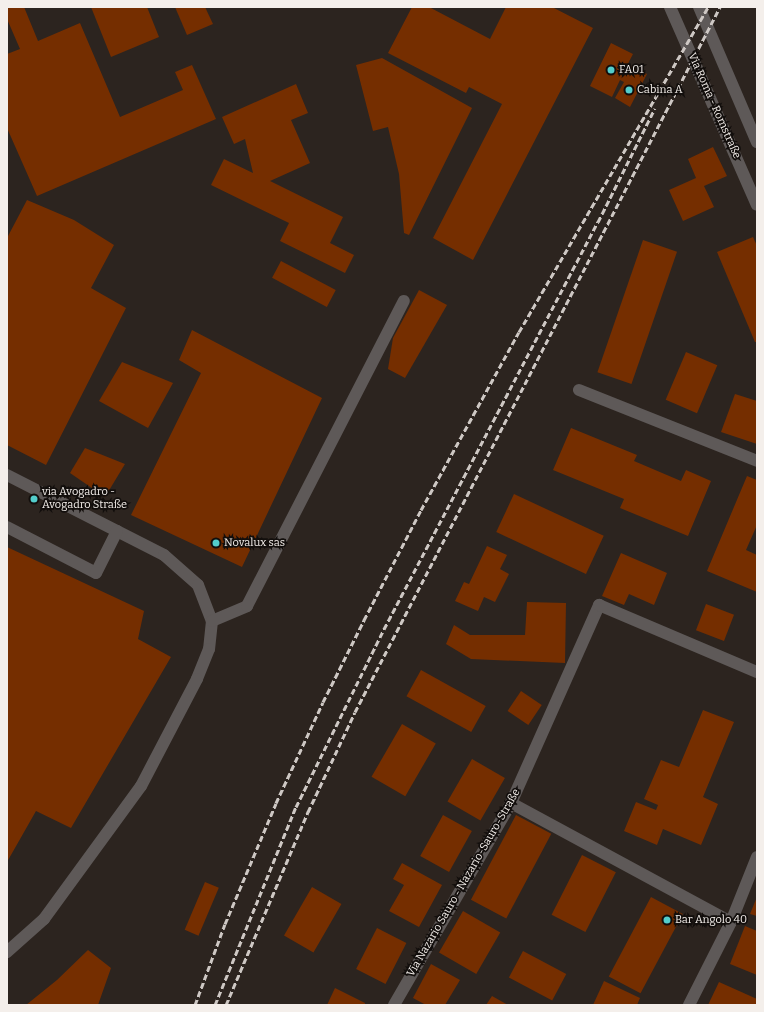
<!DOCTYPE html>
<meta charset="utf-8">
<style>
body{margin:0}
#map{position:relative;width:764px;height:1012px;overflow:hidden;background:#2c241f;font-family:Bitter,serif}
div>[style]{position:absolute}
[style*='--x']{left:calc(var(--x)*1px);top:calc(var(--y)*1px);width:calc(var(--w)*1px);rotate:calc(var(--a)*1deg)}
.building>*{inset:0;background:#752e00;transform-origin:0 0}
.minor>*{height:12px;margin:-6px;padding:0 6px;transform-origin:6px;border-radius:6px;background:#5e5958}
.rail>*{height:3px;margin-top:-1.5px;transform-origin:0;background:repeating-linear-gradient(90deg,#cec8c4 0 6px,transparent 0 9px)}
.dots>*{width:11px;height:11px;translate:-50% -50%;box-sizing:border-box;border:2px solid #120e0c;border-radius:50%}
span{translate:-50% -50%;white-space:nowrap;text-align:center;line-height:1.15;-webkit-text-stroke:3.5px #120e0c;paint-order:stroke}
.poi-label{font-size:11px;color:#f4efeb}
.left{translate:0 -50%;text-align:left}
.street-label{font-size:11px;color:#f4efeb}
.frame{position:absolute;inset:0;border:8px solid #f4efeb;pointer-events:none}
</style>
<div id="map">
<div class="building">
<i style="clip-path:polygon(7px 7px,24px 7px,38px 41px,80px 23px,120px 117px,183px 90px,175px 72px,192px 65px,216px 119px,37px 196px,7px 128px,7px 54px,20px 49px,7px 19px)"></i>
<i style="clip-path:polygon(91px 7px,147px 7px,159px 37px,111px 57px)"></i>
<i style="clip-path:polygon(175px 7px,205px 7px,213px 24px,187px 35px)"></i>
<i style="clip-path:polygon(412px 7px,429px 7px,490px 39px,506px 7px,552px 7px,593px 28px,473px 260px,433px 238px,502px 104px,469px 87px,466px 93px,388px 53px)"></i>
<i style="clip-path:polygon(611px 43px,633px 54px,621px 77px,628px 65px,647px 74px,630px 107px,615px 98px,624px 82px,620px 80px,612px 97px,590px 86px)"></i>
<i style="clip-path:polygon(382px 58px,472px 108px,409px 235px,404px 233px,399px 174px,388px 127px,373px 131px,356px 65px)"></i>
<i style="clip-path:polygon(296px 84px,308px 113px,291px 120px,310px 163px,270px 181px,343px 217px,330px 243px,354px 255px,345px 273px,280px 241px,289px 223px,211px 185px,224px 159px,253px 173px,245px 139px,234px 144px,222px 117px)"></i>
<i style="clip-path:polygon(713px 147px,727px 176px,704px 186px,714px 207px,683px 221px,669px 190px,696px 178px,688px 159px)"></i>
<i style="clip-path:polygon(27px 200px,74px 220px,114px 245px,91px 288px,126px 308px,46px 465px,7px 445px,7px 238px)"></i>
<i style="clip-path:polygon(753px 237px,757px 246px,757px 342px,755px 342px,717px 252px)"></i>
<i style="left:643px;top:240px;width:36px;height:140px;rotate:19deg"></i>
<i style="left:281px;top:261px;width:62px;height:19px;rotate:28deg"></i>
<i style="clip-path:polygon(419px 290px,447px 305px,405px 378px,388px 369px,393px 338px)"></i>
<i style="clip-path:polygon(192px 330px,322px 398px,242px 567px,131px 515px,201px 373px,179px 360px)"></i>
<i style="left:686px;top:352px;width:34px;height:52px;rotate:23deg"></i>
<i style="clip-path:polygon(122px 362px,173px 383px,148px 428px,99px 401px)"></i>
<i style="clip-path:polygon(735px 394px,757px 401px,757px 444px,721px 432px)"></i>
<i style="clip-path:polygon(571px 428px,637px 455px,634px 461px,681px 481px,686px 470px,711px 481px,688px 536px,620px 508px,624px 499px,553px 470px)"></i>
<i style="clip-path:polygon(85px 448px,125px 464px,105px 497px,70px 473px)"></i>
<i style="clip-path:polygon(747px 476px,757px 480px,757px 525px,746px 550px,757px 555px,757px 592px,707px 571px)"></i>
<i style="left:514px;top:494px;width:99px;height:42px;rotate:25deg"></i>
<i style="clip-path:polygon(487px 546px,507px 555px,500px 569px,509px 574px,495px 602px,484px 597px,478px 611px,455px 601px,464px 582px,469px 584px)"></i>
<i style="clip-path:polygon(7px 547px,144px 611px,138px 639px,171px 657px,71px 828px,36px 811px,7px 862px)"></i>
<i style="clip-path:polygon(621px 553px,667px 573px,654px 605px,629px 594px,624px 605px,602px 596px)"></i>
<i style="clip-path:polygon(527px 602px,566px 603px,565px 663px,471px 659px,446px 644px,454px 625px,470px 635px,525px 635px)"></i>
<i style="left:706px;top:604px;width:30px;height:28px;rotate:21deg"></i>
<i style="left:421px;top:670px;width:74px;height:30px;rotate:29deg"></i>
<i style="left:521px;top:691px;width:25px;height:24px;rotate:34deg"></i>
<i style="clip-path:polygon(703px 710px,734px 722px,703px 797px,718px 804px,701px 845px,663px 829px,657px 845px,624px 831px,636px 802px,656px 810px,658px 805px,644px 799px,661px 760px,679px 767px)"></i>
<i style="left:402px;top:724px;width:39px;height:61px;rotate:30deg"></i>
<i style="left:472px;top:759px;width:38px;height:49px;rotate:30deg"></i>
<i style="left:443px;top:815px;width:33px;height:47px;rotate:29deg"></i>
<i style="left:516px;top:815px;width:40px;height:96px;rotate:28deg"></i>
<i style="left:582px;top:855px;width:38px;height:67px;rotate:27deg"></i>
<i style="clip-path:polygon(402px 863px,442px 885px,419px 927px,389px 911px,404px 885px,393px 879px)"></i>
<i style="left:205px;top:882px;width:15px;height:52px;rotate:23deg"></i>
<i style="left:312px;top:887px;width:34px;height:56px;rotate:30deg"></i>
<i style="left:651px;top:897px;width:36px;height:90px;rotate:28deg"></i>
<i style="clip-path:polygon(757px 897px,757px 916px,750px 914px)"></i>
<i style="left:463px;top:911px;width:43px;height:48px;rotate:30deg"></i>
<i style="clip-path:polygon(745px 926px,757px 931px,757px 975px,730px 964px)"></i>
<i style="left:377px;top:928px;width:33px;height:46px;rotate:27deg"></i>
<i style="clip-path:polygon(88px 950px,111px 968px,98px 1005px,26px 1005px,57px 980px)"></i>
<i style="left:523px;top:951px;width:49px;height:30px;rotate:28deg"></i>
<i style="clip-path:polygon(431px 964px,460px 980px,445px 1005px,426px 1005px,413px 998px)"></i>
<i style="clip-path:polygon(604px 981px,640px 998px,637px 1005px,593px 1005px)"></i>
<i style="clip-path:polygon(719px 982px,757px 999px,757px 1005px,708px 1005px)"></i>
<i style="clip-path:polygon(335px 988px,365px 1003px,365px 1005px,327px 1005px)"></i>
<i style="clip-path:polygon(492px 996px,508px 1005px,486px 1005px)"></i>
</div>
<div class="minor">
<i style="--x:670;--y:7;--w:216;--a:66.3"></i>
<i style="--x:699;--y:7;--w:147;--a:66.8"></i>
<i style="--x:579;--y:390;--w:192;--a:21.7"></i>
<i style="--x:7;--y:475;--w:176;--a:27"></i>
<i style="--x:164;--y:555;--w:45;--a:41.4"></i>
<i style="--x:198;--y:585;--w:39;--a:69"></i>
<i style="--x:212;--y:621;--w:28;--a:96"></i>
<i style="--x:209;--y:649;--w:32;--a:112"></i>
<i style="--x:197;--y:679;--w:121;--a:117.6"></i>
<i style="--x:141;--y:786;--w:165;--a:126.1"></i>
<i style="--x:44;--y:919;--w:50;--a:138.3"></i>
<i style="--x:7;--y:527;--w:100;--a:27.3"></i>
<i style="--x:96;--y:573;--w:47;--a:-63.4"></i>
<i style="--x:212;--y:621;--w:38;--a:-23"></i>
<i style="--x:247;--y:606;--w:343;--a:-62.8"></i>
<i style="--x:511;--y:803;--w:250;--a:28.4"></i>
<i style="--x:394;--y:1005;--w:233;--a:-59.9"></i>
<i style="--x:511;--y:803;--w:217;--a:-66"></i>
<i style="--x:599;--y:605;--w:172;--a:23"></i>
<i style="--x:689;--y:1005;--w:93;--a:-63.2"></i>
<i style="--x:731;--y:922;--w:70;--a:-68.2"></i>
</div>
<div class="rail">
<i style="--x:195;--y:1005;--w:86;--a:-69.7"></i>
<i style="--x:225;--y:924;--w:131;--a:-67.1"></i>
<i style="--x:276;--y:803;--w:111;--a:-65"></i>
<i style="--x:323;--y:702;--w:92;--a:-63.4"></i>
<i style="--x:364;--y:620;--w:124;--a:-62.6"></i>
<i style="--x:421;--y:510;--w:203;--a:-61.2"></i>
<i style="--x:519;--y:332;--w:376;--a:-59.8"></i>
<i style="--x:215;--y:1005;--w:214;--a:-67.8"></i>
<i style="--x:296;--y:807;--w:199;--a:-63.7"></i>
<i style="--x:384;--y:629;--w:460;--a:-62.3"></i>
<i style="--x:598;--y:222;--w:127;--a:-63.4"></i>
<i style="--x:226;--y:1005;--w:210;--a:-67"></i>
<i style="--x:308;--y:812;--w:110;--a:-64.8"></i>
<i style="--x:355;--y:712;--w:794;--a:-62.63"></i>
</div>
<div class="dots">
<i style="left:611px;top:70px;background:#53cdcb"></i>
<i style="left:629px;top:90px;background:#53cdcb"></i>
<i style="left:34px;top:499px;background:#53cdcb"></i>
<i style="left:216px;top:543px;background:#53cdcb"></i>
<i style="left:667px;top:920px;background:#53cdcb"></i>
</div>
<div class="poi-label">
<span class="left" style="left:619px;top:70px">FA01</span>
<span class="left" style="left:637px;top:90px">Cabina A</span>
<span class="left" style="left:42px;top:499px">via Avogadro -<br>Avogadro Straße</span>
<span class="left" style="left:224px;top:543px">Novalux sas</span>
<span class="left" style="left:675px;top:920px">Bar Angolo 40</span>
</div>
<div class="street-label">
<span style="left:714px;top:106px;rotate:66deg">Via Roma - Romstraße</span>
<span style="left:464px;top:883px;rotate:-60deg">Via Nazario Sauro - Nazario-Sauro-Straße</span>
</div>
<div class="frame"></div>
</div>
